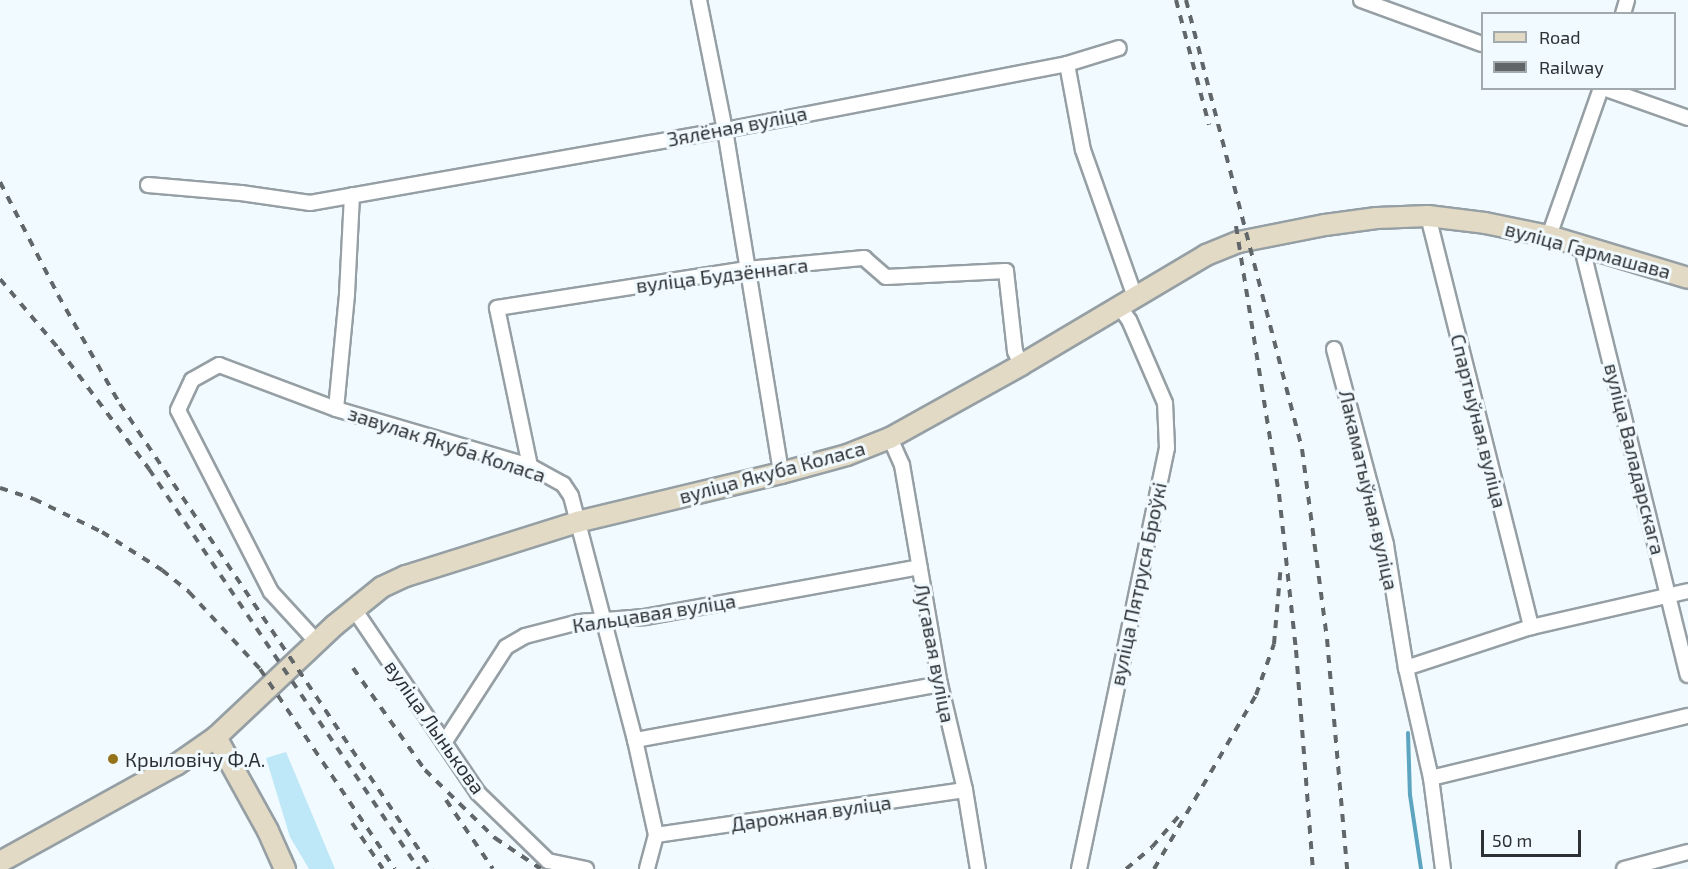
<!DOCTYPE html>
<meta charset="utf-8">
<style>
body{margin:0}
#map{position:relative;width:1688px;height:869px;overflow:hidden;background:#f1fafe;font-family:"Exo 2",sans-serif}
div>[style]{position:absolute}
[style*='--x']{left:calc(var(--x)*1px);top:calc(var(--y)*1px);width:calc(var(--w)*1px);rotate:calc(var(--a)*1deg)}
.green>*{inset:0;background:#bee7f8}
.stream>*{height:4px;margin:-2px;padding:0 2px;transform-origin:2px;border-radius:2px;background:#5ca4c0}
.roads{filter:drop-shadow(2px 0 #959fa4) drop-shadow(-2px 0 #959fa4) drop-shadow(0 2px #959fa4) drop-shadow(0 -2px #959fa4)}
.street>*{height:14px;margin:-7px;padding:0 7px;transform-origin:7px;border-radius:7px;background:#fff}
.secondary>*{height:20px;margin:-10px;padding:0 10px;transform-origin:10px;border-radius:10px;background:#e2dac5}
.rail>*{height:4px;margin-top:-2px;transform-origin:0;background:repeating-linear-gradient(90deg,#616669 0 8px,transparent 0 16px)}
.dots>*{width:16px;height:16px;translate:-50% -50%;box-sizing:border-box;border:3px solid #f1fafe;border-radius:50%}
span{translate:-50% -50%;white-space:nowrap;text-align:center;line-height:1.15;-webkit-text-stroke:6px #f1fafe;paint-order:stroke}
.street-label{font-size:20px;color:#2d3133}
.poi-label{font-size:20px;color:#2d3133}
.left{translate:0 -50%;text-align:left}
.legend{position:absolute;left:1481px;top:12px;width:195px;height:78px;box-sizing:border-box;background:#f1fafe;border:2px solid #a3aaad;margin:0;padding:8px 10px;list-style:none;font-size:18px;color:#2d3133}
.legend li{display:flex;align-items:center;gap:12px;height:30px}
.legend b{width:30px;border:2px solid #a3aaad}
.scale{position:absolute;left:1481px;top:830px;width:100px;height:27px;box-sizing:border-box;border:3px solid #2d3133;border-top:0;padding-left:8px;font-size:18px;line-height:21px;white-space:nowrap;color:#2d3133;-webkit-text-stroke:4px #f1fafe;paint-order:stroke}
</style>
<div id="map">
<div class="green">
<i style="clip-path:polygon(286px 752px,335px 869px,309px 869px,290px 837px,266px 758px)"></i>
</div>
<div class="stream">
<i style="--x:1408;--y:733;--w:62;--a:88.2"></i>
<i style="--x:1410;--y:795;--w:75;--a:81.5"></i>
</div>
<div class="roads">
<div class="street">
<i style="--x:699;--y:0;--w:133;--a:78.7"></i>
<i style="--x:725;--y:130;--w:348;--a:80.7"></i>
<i style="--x:1361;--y:0;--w:129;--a:20"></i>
<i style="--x:1623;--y:14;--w:15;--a:-74"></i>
<i style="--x:1067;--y:64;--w:87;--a:79.5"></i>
<i style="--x:1083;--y:150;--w:156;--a:70.5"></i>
<i style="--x:1603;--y:88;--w:90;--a:19.4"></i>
<i style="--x:148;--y:185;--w:93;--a:4.9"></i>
<i style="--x:241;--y:193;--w:70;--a:8.2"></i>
<i style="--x:310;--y:203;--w:421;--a:-10"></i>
<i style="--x:725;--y:130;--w:348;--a:-10.9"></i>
<i style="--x:1067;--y:64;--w:54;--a:-17.1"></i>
<i style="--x:1428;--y:216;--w:424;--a:75.9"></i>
<i style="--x:1549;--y:236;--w:157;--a:-70.6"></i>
<i style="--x:1581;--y:244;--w:444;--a:76.1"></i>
<i style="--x:1334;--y:349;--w:203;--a:75.1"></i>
<i style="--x:1386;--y:545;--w:125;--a:80.8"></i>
<i style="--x:1406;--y:668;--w:113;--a:77.2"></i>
<i style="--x:1431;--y:778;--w:92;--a:82.5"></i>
<i style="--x:336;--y:409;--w:116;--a:-84.5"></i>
<i style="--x:347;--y:294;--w:99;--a:-87.1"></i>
<i style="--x:890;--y:438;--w:30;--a:66"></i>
<i style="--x:902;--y:465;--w:222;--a:80.2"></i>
<i style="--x:940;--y:684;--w:109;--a:76.7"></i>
<i style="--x:965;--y:790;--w:80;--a:80.7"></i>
<i style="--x:530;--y:466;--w:161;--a:-101.8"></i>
<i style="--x:497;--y:308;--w:253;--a:-8.9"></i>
<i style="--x:747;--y:269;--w:118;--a:-5.4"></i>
<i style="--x:864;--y:258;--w:29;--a:41"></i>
<i style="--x:886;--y:277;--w:120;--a:-2.9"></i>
<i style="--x:1006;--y:271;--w:81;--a:83.6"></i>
<i style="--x:1015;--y:351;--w:15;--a:67"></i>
<i style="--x:354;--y:609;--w:222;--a:56"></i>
<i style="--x:478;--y:793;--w:98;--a:44.2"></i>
<i style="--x:548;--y:861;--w:39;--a:12"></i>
<i style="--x:317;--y:642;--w:68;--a:-132.6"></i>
<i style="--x:271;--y:592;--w:204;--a:-117.1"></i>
<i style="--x:178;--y:410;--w:33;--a:-65"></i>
<i style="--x:192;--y:380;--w:31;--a:-29"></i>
<i style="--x:219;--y:365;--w:125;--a:20.6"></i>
<i style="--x:336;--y:409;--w:202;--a:16.4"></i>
<i style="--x:530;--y:466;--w:38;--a:29"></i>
<i style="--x:563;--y:484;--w:14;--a:56"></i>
<i style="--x:571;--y:496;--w:252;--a:75.3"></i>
<i style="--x:635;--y:740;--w:97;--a:77.5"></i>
<i style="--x:656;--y:835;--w:35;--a:105"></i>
<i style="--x:1406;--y:668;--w:132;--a:-18.2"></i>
<i style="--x:1531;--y:627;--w:161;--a:-12.9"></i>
<i style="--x:635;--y:740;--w:310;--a:-10.4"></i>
<i style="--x:444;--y:743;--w:114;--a:-57.1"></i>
<i style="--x:506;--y:647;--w:22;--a:-30"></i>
<i style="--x:525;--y:636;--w:56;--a:-14.5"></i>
<i style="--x:579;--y:622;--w:66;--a:-4.3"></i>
<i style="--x:645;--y:617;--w:279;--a:-10.3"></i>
<i style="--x:1431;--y:778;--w:264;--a:-13.6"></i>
<i style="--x:656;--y:835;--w:312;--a:-8.3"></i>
<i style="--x:1079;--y:869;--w:430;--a:-78.2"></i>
<i style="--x:1167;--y:448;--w:45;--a:-92.5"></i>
<i style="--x:1165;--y:403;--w:90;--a:-113.4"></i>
<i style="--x:1129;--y:320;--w:17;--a:-126"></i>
<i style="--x:1624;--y:869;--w:66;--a:-14.9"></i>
</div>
<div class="secondary">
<i style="--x:216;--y:737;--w:107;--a:61"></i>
<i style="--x:268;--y:831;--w:42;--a:65.9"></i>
<i style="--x:0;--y:862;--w:201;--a:-28.9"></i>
<i style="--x:176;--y:765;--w:49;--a:-35"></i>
<i style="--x:216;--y:737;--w:163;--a:-43.3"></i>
<i style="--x:335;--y:625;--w:60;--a:-39"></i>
<i style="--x:382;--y:587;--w:26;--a:-25"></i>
<i style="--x:406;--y:576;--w:179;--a:-17.5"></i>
<i style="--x:577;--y:522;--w:210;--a:-13.5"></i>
<i style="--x:781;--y:473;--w:68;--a:-15.3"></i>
<i style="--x:847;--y:455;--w:46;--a:-21.6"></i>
<i style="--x:890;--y:438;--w:150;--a:-29.1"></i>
<i style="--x:1021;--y:365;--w:215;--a:-30.7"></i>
<i style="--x:1206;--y:255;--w:35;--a:-22"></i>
<i style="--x:1239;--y:242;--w:88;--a:-11.2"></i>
<i style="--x:1325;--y:225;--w:52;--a:-7.7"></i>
<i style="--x:1377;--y:218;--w:51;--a:-2.2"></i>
<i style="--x:1428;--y:216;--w:57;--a:7"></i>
<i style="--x:1485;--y:223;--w:65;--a:11.5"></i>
<i style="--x:1549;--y:236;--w:145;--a:16.8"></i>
</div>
</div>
<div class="rail">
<i style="--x:1176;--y:0;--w:129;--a:75.2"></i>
<i style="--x:1186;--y:0;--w:464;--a:75.5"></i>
<i style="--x:1302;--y:449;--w:192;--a:82.5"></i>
<i style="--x:1327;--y:639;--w:231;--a:85"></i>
<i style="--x:0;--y:182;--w:127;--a:62.8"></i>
<i style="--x:58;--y:295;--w:125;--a:60.4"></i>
<i style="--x:120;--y:404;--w:560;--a:56.14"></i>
<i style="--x:1236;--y:226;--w:271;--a:80.9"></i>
<i style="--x:1279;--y:494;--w:157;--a:83.8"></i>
<i style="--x:1296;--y:650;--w:220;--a:85.6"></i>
<i style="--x:0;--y:279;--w:92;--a:49.9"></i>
<i style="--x:59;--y:349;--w:150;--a:53.1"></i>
<i style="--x:149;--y:469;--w:483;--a:56"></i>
<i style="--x:0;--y:488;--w:36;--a:18"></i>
<i style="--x:34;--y:499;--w:76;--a:25.9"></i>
<i style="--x:102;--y:532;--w:71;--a:32.3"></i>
<i style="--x:162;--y:570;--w:35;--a:39"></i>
<i style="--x:189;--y:592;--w:105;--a:47.3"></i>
<i style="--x:260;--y:669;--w:241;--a:56"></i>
<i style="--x:353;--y:668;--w:125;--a:54.8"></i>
<i style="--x:425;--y:770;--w:98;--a:44.2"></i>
<i style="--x:495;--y:838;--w:55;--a:34"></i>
<i style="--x:446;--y:800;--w:83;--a:55.7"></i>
<i style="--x:352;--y:823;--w:55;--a:56"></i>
<i style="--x:1126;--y:869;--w:34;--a:-40"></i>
<i style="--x:1152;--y:847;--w:40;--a:-49"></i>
<i style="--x:1154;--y:869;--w:202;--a:-59.6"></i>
<i style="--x:1256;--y:695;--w:54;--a:-70.6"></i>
<i style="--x:1274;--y:644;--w:80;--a:-85"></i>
</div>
<div class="dots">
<i style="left:113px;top:759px;background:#94731a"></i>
</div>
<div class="street-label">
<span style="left:737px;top:126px;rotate:-11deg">Зялёная вуліца</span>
<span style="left:1588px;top:250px;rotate:15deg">вуліца Гармашава</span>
<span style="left:722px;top:275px;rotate:-7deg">вуліца Будзённага</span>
<span style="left:1479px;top:421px;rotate:76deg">Спартыўная вуліца</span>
<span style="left:447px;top:444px;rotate:18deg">завулак Якуба Коласа</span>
<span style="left:1635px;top:459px;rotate:76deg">вуліца Валадарскага</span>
<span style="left:772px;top:472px;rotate:-15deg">вуліца Якуба Коласа</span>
<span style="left:1369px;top:490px;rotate:77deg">Лакаматыўная вуліца</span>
<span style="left:1138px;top:584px;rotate:-78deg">вуліца Пятруся Броўкі</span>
<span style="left:654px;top:613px;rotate:-9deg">Кальцавая вуліца</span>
<span style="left:935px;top:653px;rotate:79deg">Лугавая вуліца</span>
<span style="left:435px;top:727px;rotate:55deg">вуліца Лынькова</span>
<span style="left:811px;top:813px;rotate:-8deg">Дарожная вуліца</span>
</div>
<div class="poi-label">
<span class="left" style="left:125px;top:759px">Крыловічу Ф.А.</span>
</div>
<ul class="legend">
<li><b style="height:8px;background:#e2dac5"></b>Road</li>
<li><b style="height:8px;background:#616669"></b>Railway</li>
</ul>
<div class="scale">50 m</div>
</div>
